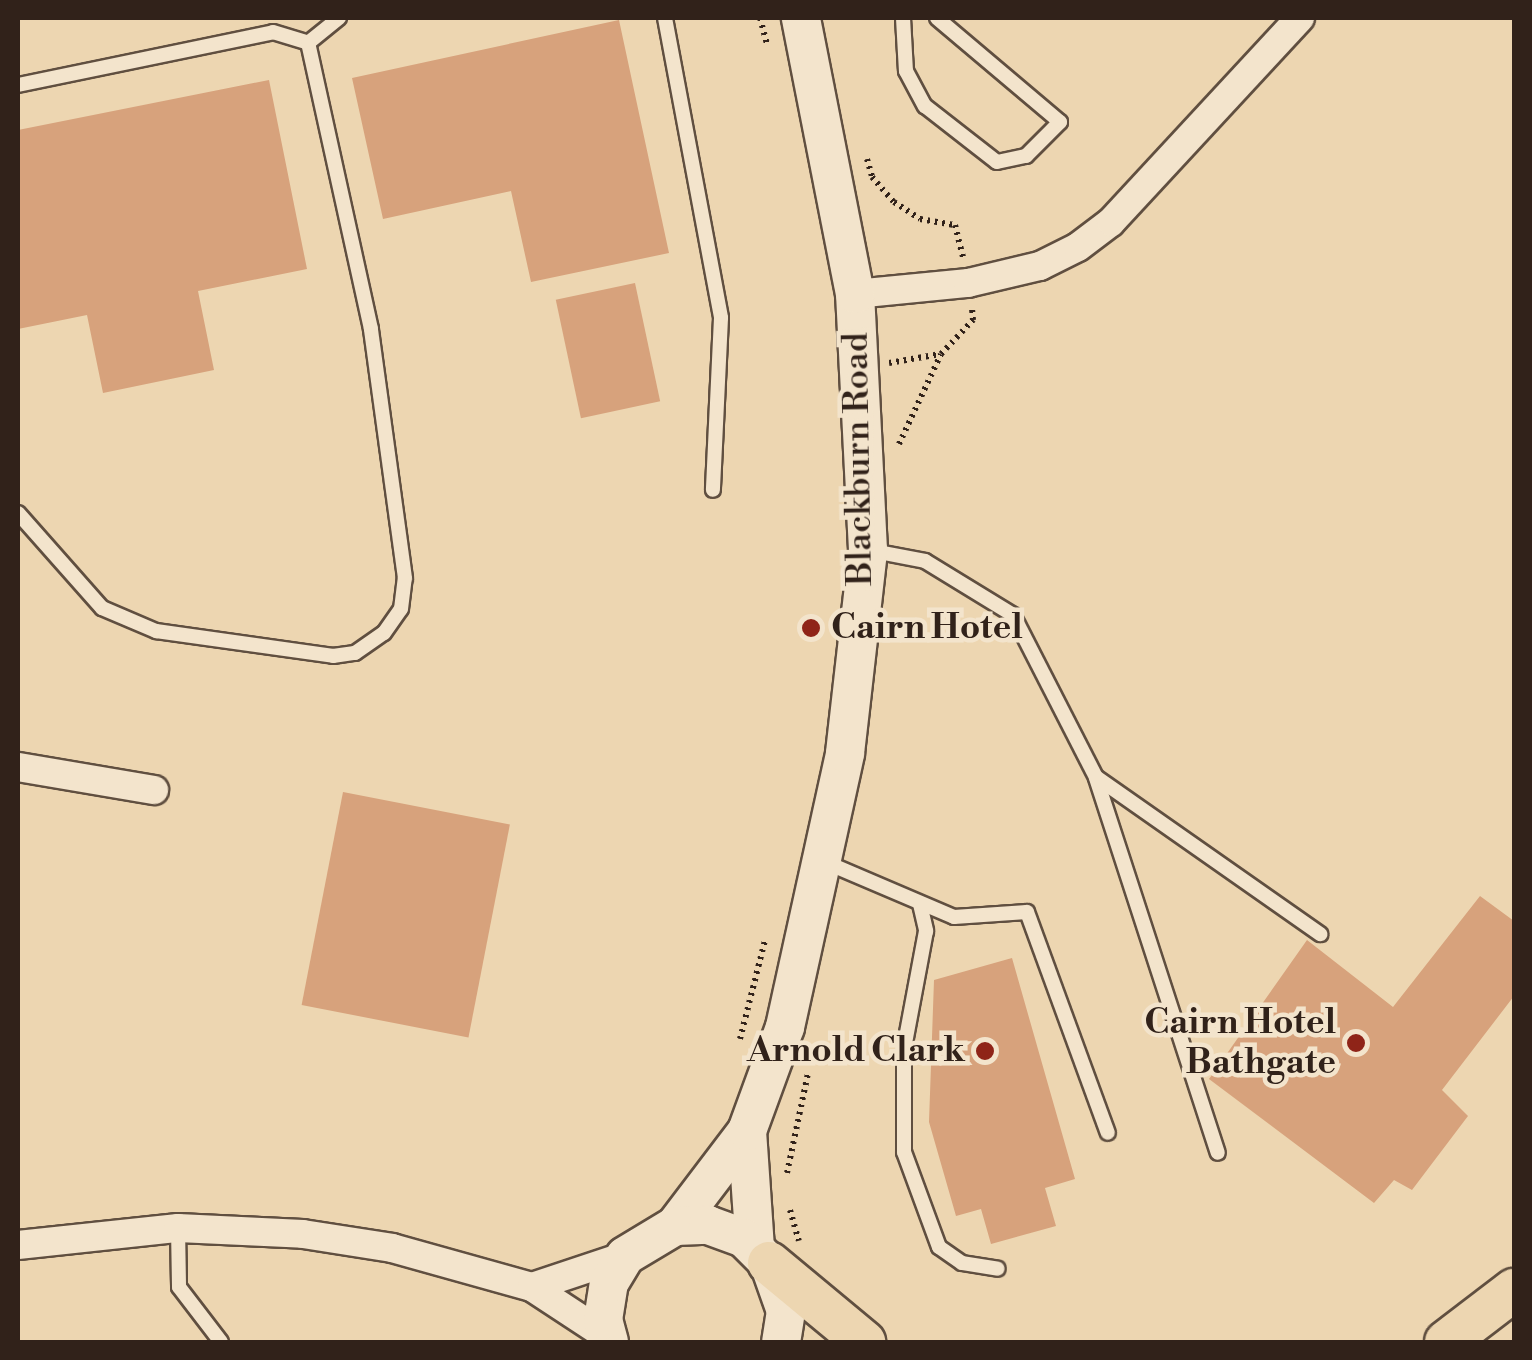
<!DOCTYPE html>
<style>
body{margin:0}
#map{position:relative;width:1532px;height:1360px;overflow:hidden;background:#edd6b1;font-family:"Libre Bodoni",serif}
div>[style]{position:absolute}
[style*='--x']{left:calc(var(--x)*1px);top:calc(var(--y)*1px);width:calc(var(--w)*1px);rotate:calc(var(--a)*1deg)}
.building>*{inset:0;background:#d7a27c;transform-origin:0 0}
.path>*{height:6px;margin-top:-3px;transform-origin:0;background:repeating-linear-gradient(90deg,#31221a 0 2.5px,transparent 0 7.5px)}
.roads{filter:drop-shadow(2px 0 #604f40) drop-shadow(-2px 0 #604f40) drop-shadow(0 2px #604f40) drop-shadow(0 -2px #604f40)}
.lane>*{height:14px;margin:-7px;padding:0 7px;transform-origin:7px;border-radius:7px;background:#f3e4cc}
.street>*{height:28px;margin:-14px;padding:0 14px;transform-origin:14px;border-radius:14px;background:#f3e4cc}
.secondary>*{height:38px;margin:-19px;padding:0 19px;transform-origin:19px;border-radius:19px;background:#f3e4cc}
.primary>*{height:42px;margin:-21px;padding:0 21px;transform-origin:21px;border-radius:21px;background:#edd6b1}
.dots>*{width:28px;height:28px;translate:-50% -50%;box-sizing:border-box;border:5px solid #f3e4cc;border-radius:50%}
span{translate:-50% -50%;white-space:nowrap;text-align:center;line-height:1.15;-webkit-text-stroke:9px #f3e4cc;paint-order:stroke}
.street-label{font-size:35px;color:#31221a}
.poi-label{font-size:35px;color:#31221a;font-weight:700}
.left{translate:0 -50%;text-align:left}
.right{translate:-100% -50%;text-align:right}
.frame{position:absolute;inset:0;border:20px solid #31221a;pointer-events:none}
</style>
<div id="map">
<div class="building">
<i style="clip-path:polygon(619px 20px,669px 253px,531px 282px,511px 191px,383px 219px,352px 78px)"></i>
<i style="clip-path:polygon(269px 80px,307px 269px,198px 291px,214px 370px,103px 393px,87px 315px,18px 329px,18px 130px)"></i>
<i style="left:635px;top:283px;width:121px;height:81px;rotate:78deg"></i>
<i style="left:343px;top:792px;width:170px;height:217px;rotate:11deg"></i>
<i style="clip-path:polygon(1480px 896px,1514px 921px,1514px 996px,1442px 1090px,1468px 1116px,1412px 1190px,1394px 1180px,1374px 1203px,1209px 1079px,1307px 940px,1393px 1007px)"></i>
<i style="clip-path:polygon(1012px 958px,1075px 1179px,1045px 1188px,1056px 1226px,991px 1244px,981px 1209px,956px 1216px,929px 1122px,934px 980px)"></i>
</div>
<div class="path">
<i style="--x:760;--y:18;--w:27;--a:75"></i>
<i style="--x:867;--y:159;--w:19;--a:74"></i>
<i style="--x:872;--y:177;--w:33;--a:49"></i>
<i style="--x:894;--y:202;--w:31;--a:33"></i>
<i style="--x:920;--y:219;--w:36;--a:10"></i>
<i style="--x:955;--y:225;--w:33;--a:76"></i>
<i style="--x:889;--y:363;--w:52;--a:-10"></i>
<i style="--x:899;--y:444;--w:99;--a:-65"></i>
<i style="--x:941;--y:354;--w:47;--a:-46.7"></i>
<i style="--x:973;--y:320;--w:11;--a:-95"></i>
<i style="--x:740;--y:1039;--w:102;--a:-75.8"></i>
<i style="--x:787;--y:1173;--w:102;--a:-78.1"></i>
<i style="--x:790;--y:1210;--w:32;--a:74"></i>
</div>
<div class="roads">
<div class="lane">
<i style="--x:665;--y:18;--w:305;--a:79.4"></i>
<i style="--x:721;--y:318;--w:172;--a:92.7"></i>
<i style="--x:903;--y:18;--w:53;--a:86.8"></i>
<i style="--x:906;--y:71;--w:40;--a:62"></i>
<i style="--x:925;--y:106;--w:91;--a:37.9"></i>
<i style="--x:997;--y:162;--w:30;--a:-12"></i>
<i style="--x:1026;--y:156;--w:48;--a:-45"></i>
<i style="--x:1060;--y:122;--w:161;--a:-139.8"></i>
<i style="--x:18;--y:85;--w:260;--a:-11.7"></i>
<i style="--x:273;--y:32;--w:37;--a:17"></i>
<i style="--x:18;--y:513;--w:127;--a:48.5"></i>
<i style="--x:102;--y:608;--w:59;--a:23.1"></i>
<i style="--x:156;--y:631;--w:179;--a:8"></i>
<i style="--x:333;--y:656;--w:22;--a:-8"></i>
<i style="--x:355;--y:653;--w:35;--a:-35"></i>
<i style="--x:384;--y:633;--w:29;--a:-55"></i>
<i style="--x:401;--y:609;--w:31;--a:-83"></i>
<i style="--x:405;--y:578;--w:251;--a:-97.8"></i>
<i style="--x:371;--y:329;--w:293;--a:-102.4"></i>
<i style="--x:308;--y:43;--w:40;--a:-39"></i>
<i style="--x:868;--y:550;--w:58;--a:10.9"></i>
<i style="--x:925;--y:561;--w:103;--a:31.5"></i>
<i style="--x:1013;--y:615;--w:182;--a:62.9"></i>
<i style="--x:1096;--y:777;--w:274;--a:35"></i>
<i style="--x:1096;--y:778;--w:394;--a:72"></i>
<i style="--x:825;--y:862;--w:140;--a:23.1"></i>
<i style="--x:954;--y:917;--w:73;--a:-3.9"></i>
<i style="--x:1027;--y:912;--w:235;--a:69.9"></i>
<i style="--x:920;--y:904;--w:28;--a:77"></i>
<i style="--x:926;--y:931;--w:119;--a:100.6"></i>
<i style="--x:904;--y:1048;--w:104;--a:90"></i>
<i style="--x:904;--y:1152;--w:101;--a:69.8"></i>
<i style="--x:939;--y:1247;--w:28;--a:35"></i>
<i style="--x:962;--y:1263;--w:36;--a:9"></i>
<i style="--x:178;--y:1228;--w:59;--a:89"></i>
<i style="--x:179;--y:1287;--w:69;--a:52.6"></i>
</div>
<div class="street">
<i style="--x:855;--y:294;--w:114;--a:-5.6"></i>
<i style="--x:968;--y:283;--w:74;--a:-13.3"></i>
<i style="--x:1040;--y:266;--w:42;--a:-26.6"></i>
<i style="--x:1078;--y:247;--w:41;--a:-37.1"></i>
<i style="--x:1111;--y:222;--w:278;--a:-47.2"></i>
<i style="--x:18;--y:767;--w:138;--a:9.6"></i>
<i style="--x:18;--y:1245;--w:161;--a:-6.1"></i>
<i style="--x:178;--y:1228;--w:125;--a:2.7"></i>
<i style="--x:303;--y:1234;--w:90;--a:8.9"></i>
<i style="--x:392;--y:1248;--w:145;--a:15.6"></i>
<i style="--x:532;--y:1287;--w:87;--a:33.3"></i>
<i style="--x:532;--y:1287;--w:98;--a:-18.4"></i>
</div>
<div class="secondary">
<i style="--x:747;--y:1131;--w:117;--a:86.1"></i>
<i style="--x:675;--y:1226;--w:119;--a:-52.8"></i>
<i style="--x:747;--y:1131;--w:111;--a:-69.9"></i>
<i style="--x:785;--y:1027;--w:280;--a:-77.6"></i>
<i style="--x:845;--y:753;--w:204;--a:-83.5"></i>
<i style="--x:868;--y:550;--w:256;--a:-92.9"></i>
<i style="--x:855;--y:294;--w:281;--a:-101.1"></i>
<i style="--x:609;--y:1342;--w:23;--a:-105"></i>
<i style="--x:603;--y:1320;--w:37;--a:-81"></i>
<i style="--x:609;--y:1283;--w:31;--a:-59"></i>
<i style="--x:625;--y:1256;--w:58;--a:-31"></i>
<i style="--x:675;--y:1226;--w:33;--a:-2"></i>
<i style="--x:708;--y:1225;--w:38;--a:20"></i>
<i style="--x:744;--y:1238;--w:35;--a:45"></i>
<i style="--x:769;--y:1263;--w:51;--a:70.5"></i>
<i style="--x:786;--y:1311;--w:31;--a:99"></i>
</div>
<div class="primary">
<i style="--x:769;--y:1263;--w:124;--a:39.7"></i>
<i style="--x:1446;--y:1342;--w:86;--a:-37.4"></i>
</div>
</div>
<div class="dots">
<i style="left:811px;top:628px;background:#8f2418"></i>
<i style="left:1356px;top:1043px;background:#8f2418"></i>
<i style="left:985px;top:1051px;background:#8f2418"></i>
</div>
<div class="street-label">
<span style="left:859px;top:459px;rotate:-91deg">Blackburn Road</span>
</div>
<div class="poi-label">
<span class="left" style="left:831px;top:628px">Cairn Hotel</span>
<span class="right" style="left:1336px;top:1043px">Cairn Hotel<br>Bathgate</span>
<span class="right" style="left:965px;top:1051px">Arnold Clark</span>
</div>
<div class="frame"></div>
</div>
